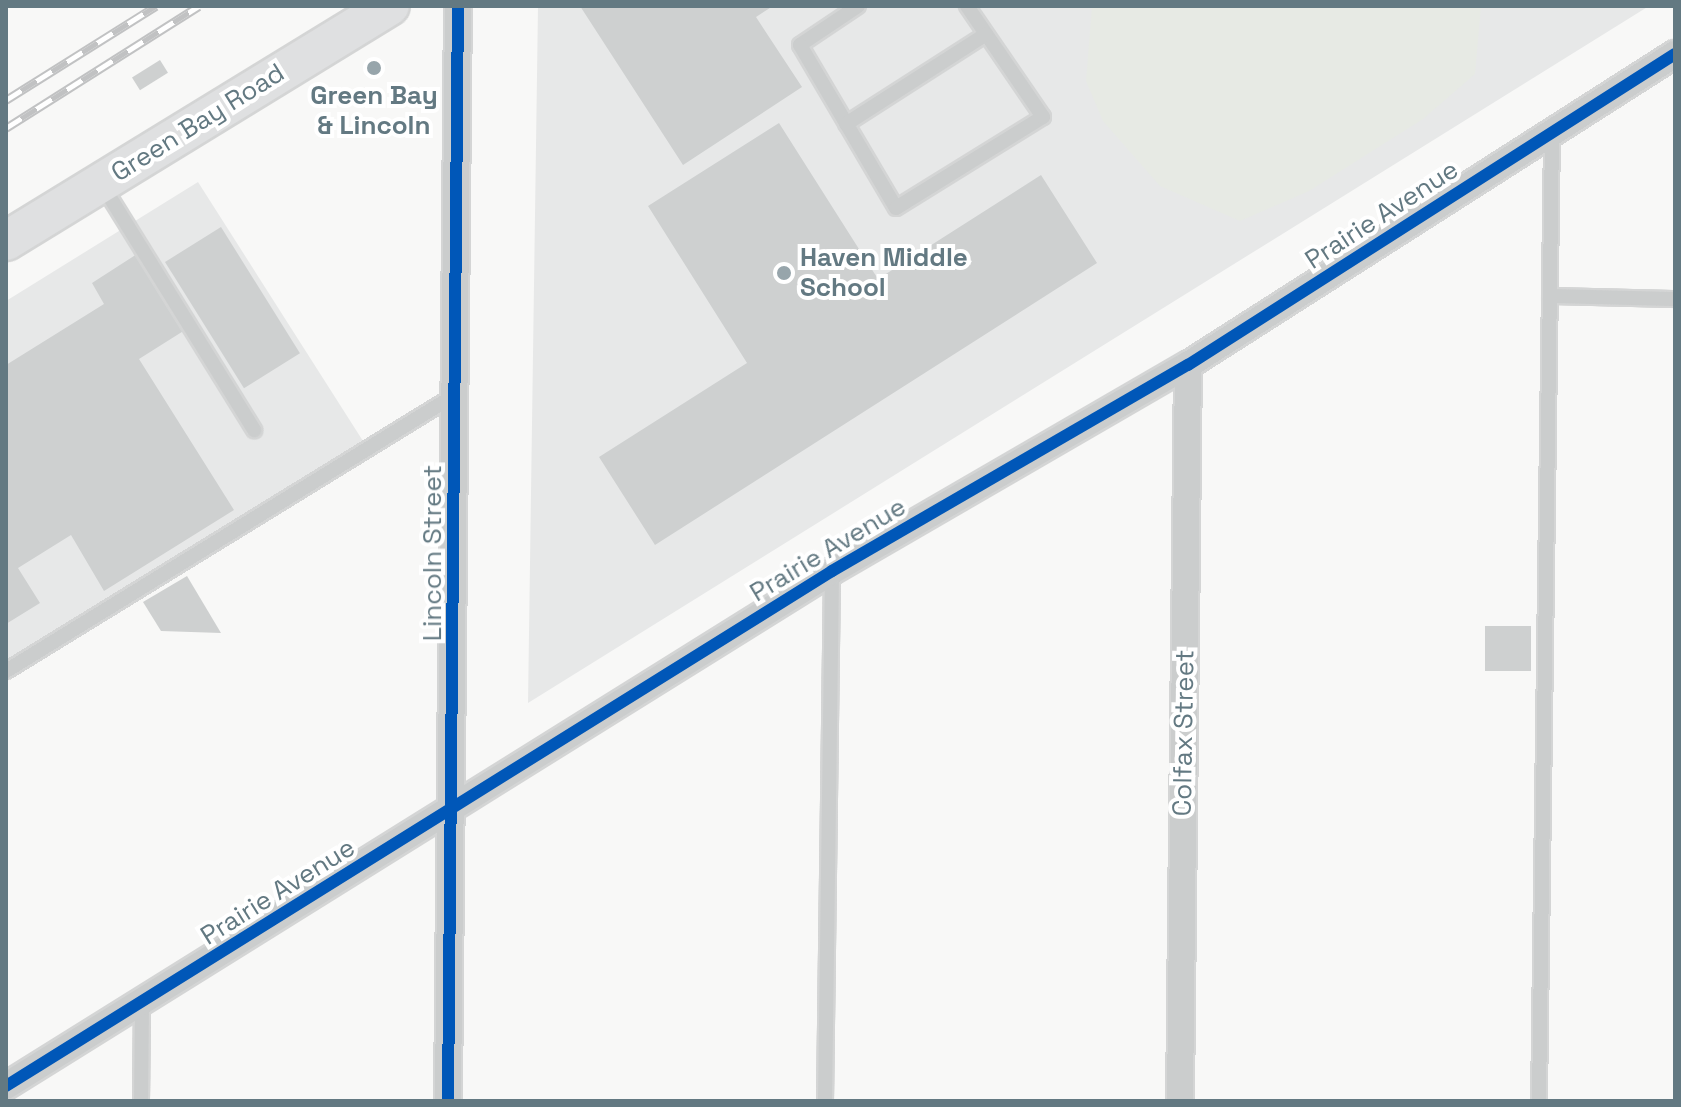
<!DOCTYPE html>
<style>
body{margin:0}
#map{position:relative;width:1681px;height:1107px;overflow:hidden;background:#f8f8f7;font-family:"Space Grotesk",sans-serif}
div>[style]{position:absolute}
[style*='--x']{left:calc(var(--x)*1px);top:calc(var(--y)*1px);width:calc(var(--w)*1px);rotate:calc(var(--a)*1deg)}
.built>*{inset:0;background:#e7e8e8}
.green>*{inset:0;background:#e7eae4}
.building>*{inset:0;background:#ced0d0;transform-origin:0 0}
.roads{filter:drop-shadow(2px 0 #d4d5d5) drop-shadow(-2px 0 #d4d5d5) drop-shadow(0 2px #d4d5d5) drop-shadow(0 -2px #d4d5d5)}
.service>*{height:14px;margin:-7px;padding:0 7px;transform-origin:7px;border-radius:7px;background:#cbcdcd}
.minor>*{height:26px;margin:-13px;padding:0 13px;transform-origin:13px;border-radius:13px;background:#cbcdcd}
.secondary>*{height:38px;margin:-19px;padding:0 19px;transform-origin:19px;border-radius:19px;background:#dfe0e1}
.rail>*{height:9px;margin-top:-4.5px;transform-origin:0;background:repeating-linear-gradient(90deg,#fff 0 18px,#c1c2c3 0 36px);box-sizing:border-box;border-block:2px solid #c1c2c3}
.cycleway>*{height:12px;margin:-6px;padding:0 6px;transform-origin:6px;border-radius:6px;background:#0057b8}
.dots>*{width:22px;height:22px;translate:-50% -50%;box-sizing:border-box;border:4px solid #fff;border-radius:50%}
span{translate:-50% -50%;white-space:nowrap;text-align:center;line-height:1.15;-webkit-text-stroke:8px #fff;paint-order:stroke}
.poi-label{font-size:26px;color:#637982;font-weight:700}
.left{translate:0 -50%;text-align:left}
.street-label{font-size:26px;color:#637982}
.frame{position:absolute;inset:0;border:8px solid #637982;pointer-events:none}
</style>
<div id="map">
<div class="built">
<i style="clip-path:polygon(538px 6px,1649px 6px,528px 703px)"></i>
<i style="clip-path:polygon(198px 182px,370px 452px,6px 679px,6px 301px)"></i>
</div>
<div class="green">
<i style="clip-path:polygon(1092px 6px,1481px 6px,1475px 74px,1423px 119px,1309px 191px,1240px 221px,1160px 186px,1103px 121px,1086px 81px)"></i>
</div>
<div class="building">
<i style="clip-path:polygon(580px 6px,773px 6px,756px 17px,802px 87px,683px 165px)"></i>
<i style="left:160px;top:60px;width:15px;height:33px;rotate:58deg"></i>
<i style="clip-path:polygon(779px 123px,878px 279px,1041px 175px,1097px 263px,655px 545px,599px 457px,747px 363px,648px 206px)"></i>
<i style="left:221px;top:227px;width:149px;height:66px;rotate:58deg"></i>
<i style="clip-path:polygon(137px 254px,185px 330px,139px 359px,234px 510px,104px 591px,71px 535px,18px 568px,40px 603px,6px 624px,6px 365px,104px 304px,92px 283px)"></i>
<i style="clip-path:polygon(187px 576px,221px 633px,161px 631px,143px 602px)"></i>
<i style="left:1485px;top:626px;width:46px;height:45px"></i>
</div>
<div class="roads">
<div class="service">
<i style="--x:858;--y:6;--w:70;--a:146.1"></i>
<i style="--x:800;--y:45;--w:189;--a:59.5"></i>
<i style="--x:896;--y:208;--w:173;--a:-31.8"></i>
<i style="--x:1043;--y:117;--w:135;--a:-124.4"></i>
<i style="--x:846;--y:124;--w:166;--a:-32.7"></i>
<i style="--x:101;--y:183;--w:291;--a:58.2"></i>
<i style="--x:1550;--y:296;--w:125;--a:1.4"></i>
<i style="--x:6;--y:671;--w:527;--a:-31.58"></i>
<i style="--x:141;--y:1101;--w:100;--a:-89.4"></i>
<i style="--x:825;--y:1101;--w:530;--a:-89.24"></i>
<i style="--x:1539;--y:1101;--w:969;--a:-89.23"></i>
</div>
<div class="minor">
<i style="--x:6;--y:1086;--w:973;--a:-31.94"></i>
<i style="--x:832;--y:571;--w:411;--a:-30.1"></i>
<i style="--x:1188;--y:365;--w:578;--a:-32.56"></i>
<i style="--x:448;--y:1101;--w:1095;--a:-89.48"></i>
<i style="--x:1180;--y:1101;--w:736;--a:-89.38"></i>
</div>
<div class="secondary">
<i style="--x:6;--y:241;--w:450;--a:-31.5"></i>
</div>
</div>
<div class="rail">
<i style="--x:6;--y:100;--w:177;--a:-32.1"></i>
<i style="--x:6;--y:128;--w:228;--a:-32.3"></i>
</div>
<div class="cycleway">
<i style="--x:6;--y:1086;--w:973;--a:-31.94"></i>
<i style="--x:832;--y:571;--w:411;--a:-30.1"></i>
<i style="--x:1188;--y:365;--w:578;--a:-32.56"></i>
<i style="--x:448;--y:1101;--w:1095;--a:-89.48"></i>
</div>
<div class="dots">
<i style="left:374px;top:68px;background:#97a5ab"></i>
<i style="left:784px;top:273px;background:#97a5ab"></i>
</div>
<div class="poi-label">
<span style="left:374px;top:111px">Green Bay<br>&amp; Lincoln</span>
<span class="left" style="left:800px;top:273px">Haven Middle<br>School</span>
</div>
<div class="street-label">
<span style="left:198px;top:123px;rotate:-32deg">Green Bay Road</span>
<span style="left:1382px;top:215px;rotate:-33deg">Prairie Avenue</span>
<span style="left:828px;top:550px;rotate:-31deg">Prairie Avenue</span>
<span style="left:433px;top:553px;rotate:-90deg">Lincoln Street</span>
<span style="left:1184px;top:733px;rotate:-89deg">Colfax Street</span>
<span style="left:278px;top:892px;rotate:-32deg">Prairie Avenue</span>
</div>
<div class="frame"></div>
</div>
